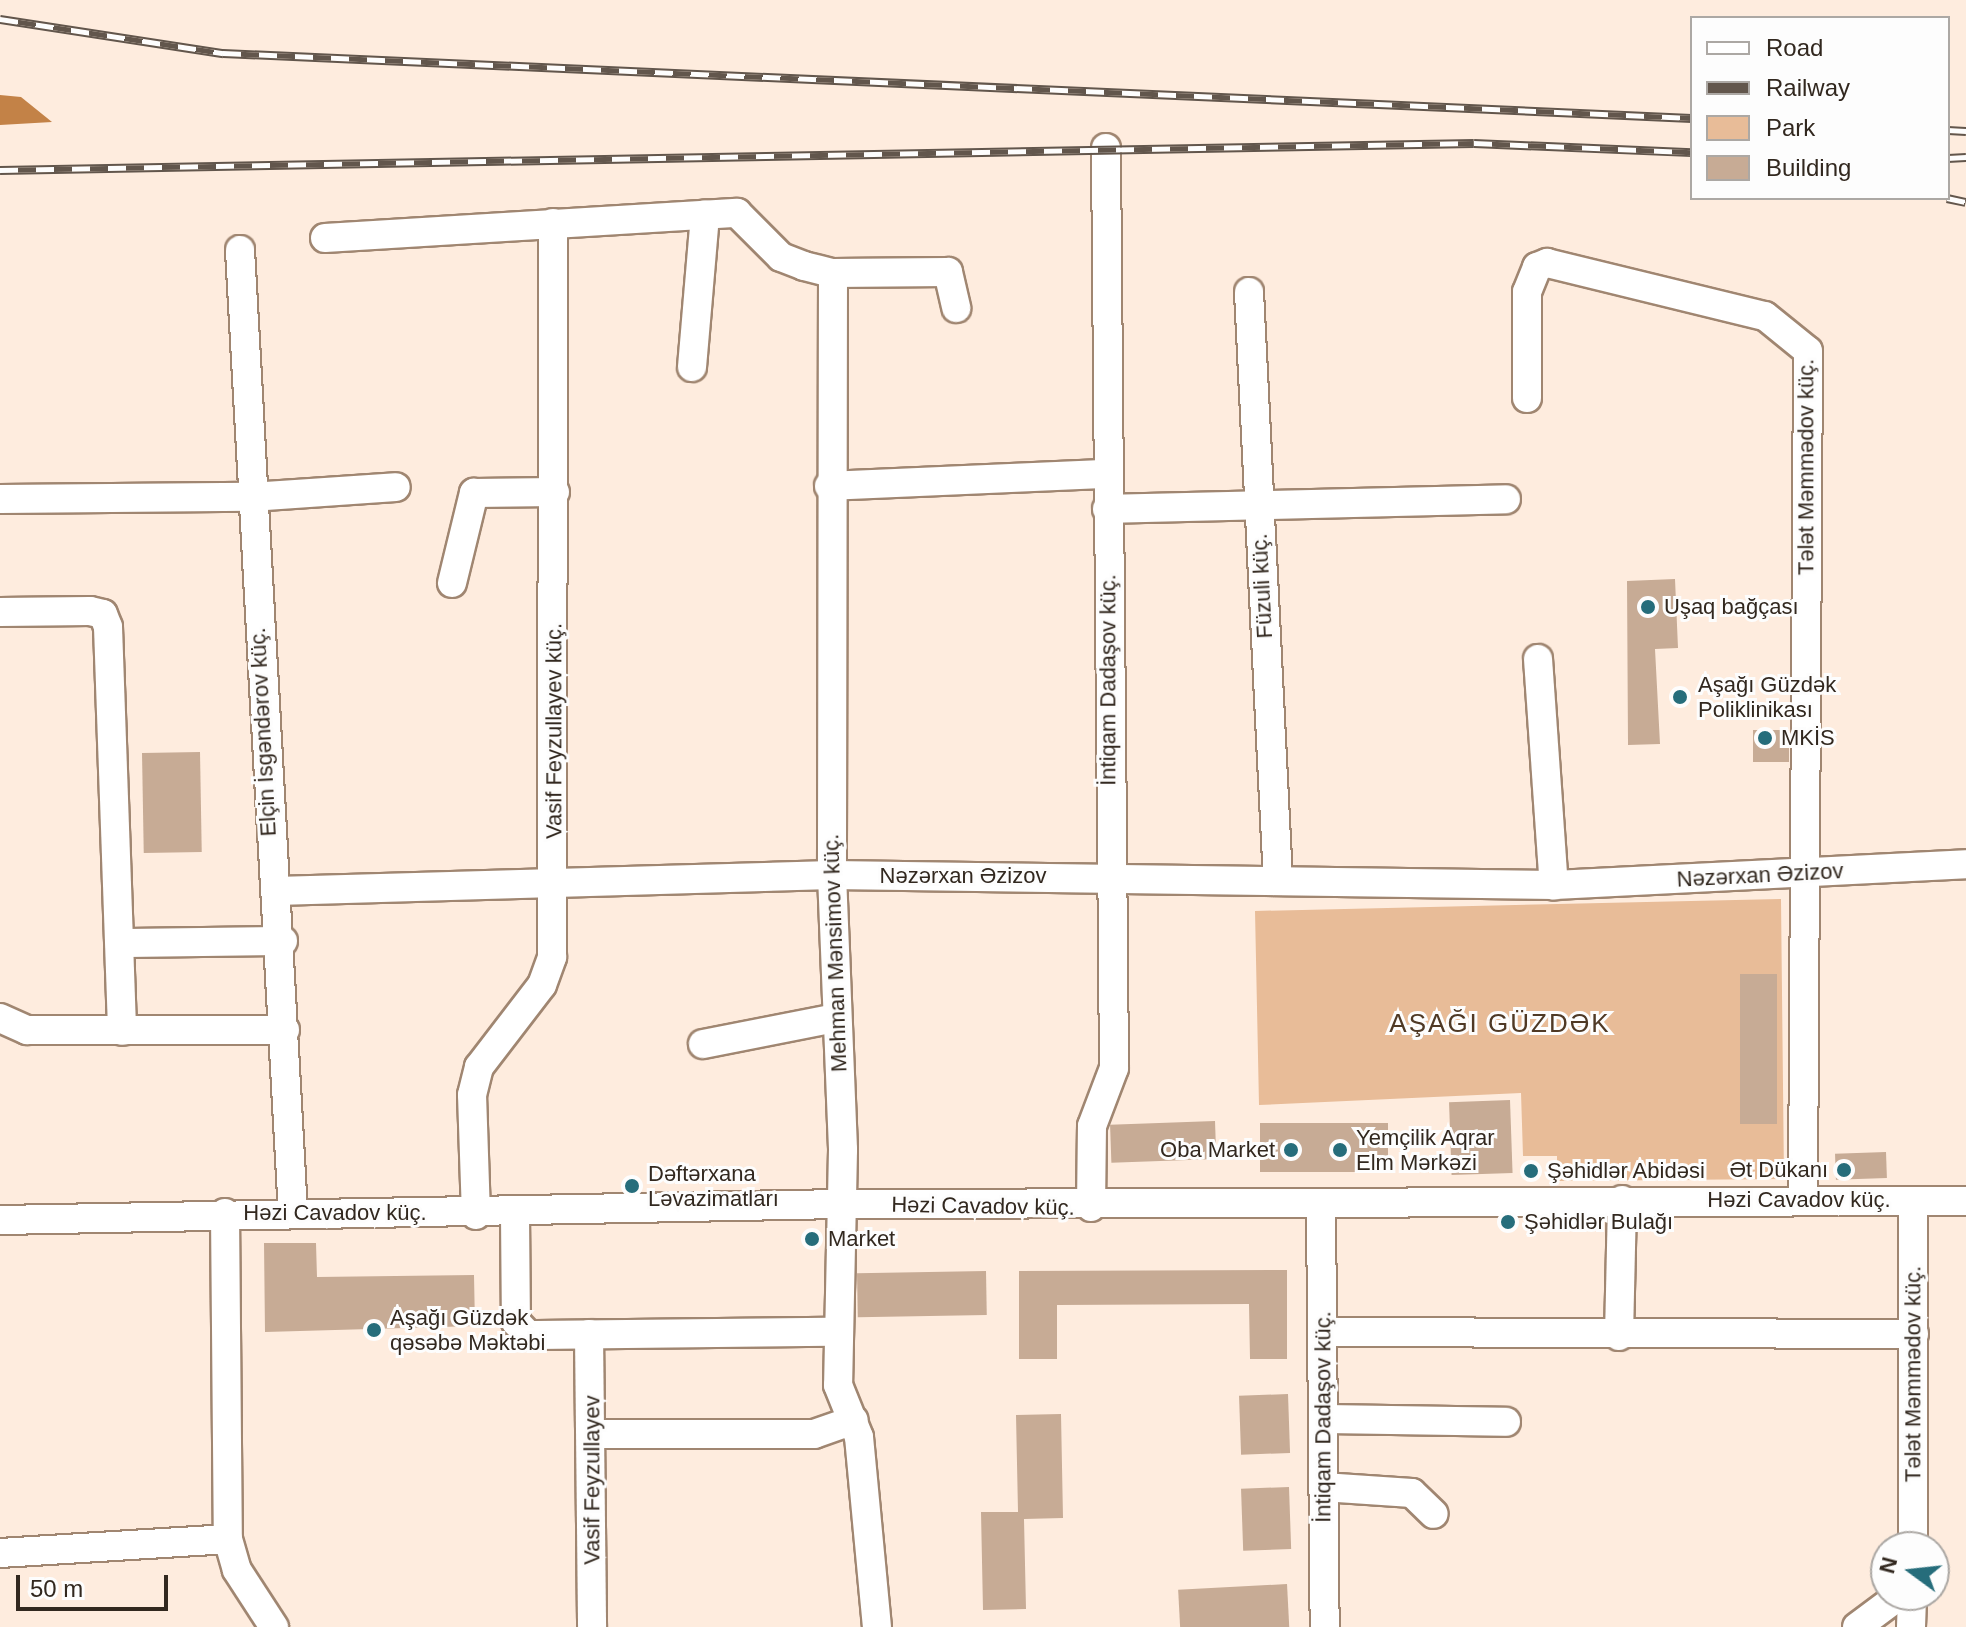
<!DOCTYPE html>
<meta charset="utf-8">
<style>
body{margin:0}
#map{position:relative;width:1966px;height:1627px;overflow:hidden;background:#feecde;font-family:Arial,sans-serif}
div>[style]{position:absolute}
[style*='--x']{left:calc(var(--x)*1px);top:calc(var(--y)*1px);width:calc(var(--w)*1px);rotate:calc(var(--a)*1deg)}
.green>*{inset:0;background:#e8bc98}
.water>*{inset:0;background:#c38247}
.building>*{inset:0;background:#c7ab95;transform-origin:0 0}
.roads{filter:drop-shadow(2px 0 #a08671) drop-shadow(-2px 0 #a08671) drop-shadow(0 2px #a08671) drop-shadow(0 -2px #a08671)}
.minor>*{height:28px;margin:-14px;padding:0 14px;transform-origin:14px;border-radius:14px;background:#fff}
.rail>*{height:9px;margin-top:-4.5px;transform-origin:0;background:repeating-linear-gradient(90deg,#fdfdfd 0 18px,#62564c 0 36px);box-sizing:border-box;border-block:2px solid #62564c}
.dots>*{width:22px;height:22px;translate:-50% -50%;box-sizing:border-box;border:4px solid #fdfdfd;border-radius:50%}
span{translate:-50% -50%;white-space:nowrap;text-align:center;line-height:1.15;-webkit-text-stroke:6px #fdfdfd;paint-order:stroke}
.street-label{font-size:22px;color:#32281f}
.poi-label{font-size:22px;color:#32281f}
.left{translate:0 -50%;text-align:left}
.right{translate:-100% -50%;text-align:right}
.quarter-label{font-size:26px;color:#4f3925;letter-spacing:2px}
.legend{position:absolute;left:1690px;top:16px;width:260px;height:184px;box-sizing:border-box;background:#fdfdfd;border:2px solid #aca8a4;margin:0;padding:10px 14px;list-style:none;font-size:24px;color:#32281f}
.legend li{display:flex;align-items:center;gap:16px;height:40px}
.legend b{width:40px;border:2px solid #aca8a4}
.north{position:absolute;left:1870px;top:1531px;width:80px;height:80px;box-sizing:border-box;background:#fdfdfd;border:2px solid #aca8a4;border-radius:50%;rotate:285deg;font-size:22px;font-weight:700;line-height:32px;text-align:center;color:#32281f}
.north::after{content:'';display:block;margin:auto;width:28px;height:36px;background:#266d7b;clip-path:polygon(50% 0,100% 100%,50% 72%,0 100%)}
.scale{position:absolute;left:16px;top:1575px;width:152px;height:36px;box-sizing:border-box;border:4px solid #32281f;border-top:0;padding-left:10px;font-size:24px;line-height:28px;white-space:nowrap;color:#32281f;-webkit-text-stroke:6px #fdfdfd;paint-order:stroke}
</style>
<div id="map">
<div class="green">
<i style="clip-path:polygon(1781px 899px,1784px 1179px,1557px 1181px,1557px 1156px,1523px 1156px,1521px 1093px,1259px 1105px,1255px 911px)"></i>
</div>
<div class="water">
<i style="clip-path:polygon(0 95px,21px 97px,52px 122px,0 125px)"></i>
</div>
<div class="building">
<i style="clip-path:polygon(1675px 579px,1678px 648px,1655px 649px,1660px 744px,1628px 745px,1627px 581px)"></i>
<i style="left:1789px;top:730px;width:32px;height:36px;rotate:90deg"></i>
<i style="left:200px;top:752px;width:100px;height:58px;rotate:89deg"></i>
<i style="left:1740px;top:974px;width:37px;height:150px"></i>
<i style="left:1510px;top:1100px;width:73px;height:61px;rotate:88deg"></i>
<i style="left:1215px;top:1121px;width:38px;height:105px;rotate:88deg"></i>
<i style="left:1388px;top:1123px;width:49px;height:128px;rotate:90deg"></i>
<i style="left:1886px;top:1152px;width:26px;height:51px;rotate:88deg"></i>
<i style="clip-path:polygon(264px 1243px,316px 1243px,317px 1277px,474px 1275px,475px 1326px,265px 1332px)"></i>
<i style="clip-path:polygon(1287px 1270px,1287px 1359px,1250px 1359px,1249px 1304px,1057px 1305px,1057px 1359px,1019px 1359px,1019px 1271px)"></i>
<i style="left:986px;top:1271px;width:44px;height:129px;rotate:89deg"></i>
<i style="left:1288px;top:1394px;width:59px;height:49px;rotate:88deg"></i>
<i style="clip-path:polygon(1061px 1414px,1063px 1518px,1024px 1519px,1026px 1609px,983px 1610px,981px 1512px,1018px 1512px,1016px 1415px)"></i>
<i style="left:1289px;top:1487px;width:62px;height:48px;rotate:88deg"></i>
<i style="left:1287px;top:1584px;width:43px;height:109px;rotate:87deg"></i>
</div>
<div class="roads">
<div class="minor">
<i style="--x:325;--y:238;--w:413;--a:-3.5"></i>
<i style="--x:737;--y:213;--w:62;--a:45"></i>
<i style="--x:781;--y:257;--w:25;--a:21"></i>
<i style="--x:804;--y:266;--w:30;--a:14"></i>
<i style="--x:833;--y:273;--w:115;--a:-0.5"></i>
<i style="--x:948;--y:272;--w:37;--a:77"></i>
<i style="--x:240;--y:250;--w:963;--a:86.85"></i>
<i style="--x:833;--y:273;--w:602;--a:90.1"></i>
<i style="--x:832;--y:875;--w:275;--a:87.7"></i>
<i style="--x:843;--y:1150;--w:235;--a:91.2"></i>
<i style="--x:838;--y:1385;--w:56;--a:68"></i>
<i style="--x:859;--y:1437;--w:191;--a:84.6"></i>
<i style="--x:1249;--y:292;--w:590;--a:87.18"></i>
<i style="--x:692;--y:367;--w:153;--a:-85.1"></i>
<i style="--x:1527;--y:398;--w:106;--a:-90"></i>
<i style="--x:1527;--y:292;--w:27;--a:-68"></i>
<i style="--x:1537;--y:267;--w:11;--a:-22"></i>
<i style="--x:1547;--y:263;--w:224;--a:13.7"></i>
<i style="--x:1765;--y:316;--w:55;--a:39.1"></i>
<i style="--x:1808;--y:351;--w:848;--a:90.34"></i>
<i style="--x:829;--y:486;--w:277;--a:-2.5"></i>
<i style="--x:0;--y:499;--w:251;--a:-0.5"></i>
<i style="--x:251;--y:497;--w:145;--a:-3.9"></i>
<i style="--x:1107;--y:509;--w:399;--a:-1.4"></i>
<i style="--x:452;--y:583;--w:93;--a:-76.3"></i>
<i style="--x:474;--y:493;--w:81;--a:-0.7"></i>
<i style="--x:0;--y:612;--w:90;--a:-0.6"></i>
<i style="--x:90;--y:611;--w:13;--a:13"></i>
<i style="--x:103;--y:614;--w:14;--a:69"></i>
<i style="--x:108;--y:627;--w:404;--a:88"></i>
<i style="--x:1538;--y:659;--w:227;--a:86"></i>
<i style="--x:276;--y:891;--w:556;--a:-1.65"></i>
<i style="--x:832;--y:875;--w:722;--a:0.79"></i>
<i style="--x:1554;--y:885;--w:413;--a:-2.9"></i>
<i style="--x:122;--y:943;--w:161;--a:-0.7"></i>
<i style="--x:0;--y:1018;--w:30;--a:24"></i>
<i style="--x:27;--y:1030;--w:258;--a:0"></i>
<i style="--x:703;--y:1044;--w:136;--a:-11.1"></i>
<i style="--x:1913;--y:1201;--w:346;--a:90"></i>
<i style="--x:1091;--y:1207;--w:81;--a:-89.3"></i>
<i style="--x:1092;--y:1126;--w:62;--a:-69.2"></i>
<i style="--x:1114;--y:1068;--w:920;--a:-90.5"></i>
<i style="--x:1321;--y:1207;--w:420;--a:89.5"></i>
<i style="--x:225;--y:1213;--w:326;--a:89.5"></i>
<i style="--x:228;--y:1539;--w:32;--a:74"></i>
<i style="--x:237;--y:1570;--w:68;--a:57"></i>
<i style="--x:476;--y:1215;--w:120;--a:-91.9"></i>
<i style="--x:472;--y:1095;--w:29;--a:-76"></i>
<i style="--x:479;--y:1067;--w:103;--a:-52.5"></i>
<i style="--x:542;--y:985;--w:30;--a:-70"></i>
<i style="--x:552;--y:957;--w:734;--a:-89.92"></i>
<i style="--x:515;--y:1215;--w:107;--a:89.5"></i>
<i style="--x:516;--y:1322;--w:18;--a:47"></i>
<i style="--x:528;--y:1335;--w:310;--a:-0.6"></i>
<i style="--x:0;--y:1220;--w:839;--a:-1.09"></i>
<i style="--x:839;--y:1204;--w:1127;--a:-0.15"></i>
<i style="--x:1322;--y:1332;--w:592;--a:0.19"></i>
<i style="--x:589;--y:1334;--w:293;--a:89.4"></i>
<i style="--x:1619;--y:1336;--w:136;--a:-88.7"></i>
<i style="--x:1324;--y:1419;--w:182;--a:0.9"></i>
<i style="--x:596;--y:1434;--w:218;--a:0"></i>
<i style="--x:814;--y:1434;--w:42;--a:-19.3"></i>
<i style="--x:1323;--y:1487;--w:89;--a:3.9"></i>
<i style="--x:1412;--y:1493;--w:30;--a:44"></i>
<i style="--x:0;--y:1553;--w:228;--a:-3.5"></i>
<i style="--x:1857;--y:1627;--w:54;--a:-36.7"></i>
<i style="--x:1911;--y:1627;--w:32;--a:-88"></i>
</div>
</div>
<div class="rail">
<i style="--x:0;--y:19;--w:226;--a:8.7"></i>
<i style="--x:223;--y:53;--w:1470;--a:2.53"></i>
<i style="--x:1948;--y:130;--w:18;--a:3"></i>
<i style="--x:1948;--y:158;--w:18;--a:-3"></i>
<i style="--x:0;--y:170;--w:1474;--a:-1.05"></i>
<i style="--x:1474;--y:143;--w:218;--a:2.4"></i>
<i style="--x:1947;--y:198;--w:19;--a:12"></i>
</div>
<div class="dots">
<i style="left:1648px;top:607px;background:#266d7b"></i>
<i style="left:1680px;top:697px;background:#266d7b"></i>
<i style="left:1765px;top:738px;background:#266d7b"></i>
<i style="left:1291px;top:1150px;background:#266d7b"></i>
<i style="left:1340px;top:1150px;background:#266d7b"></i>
<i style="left:1844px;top:1170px;background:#266d7b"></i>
<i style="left:1531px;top:1171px;background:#266d7b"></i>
<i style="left:632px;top:1186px;background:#266d7b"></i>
<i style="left:1508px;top:1222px;background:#266d7b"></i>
<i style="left:812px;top:1239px;background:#266d7b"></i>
<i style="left:374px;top:1330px;background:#266d7b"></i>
</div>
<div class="street-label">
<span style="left:1806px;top:467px;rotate:-90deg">Tələt Məmmədov küç.</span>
<span style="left:1262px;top:586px;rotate:-93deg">Füzuli küç.</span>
<span style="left:1108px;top:680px;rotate:-90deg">İntiqam Dadaşov küç.</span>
<span style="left:554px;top:731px;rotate:-90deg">Vasif Feyzullayev küç.</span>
<span style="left:263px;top:732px;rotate:-93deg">Elçin İsgəndərov küç.</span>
<span style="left:1760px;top:875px;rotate:-3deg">Nəzərxan Əzizov</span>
<span style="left:963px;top:876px">Nəzərxan Əzizov</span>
<span style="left:835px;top:953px;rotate:-92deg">Mehman Mənsimov küç.</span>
<span style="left:1799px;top:1200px">Həzi Cavadov küç.</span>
<span style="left:983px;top:1206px;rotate:1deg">Həzi Cavadov küç.</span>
<span style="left:335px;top:1213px">Həzi Cavadov küç.</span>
<span style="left:1913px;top:1374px;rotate:-90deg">Tələt Məmmədov küç.</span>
<span style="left:1323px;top:1417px;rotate:-90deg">İntiqam Dadaşov küç.</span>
<span style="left:592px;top:1480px;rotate:-90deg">Vasif Feyzullayev</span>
</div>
<div class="poi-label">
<span class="left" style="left:1664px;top:607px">Uşaq bağçası</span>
<span class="left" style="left:1698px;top:697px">Aşağı Güzdək<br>Poliklinikası</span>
<span class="left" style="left:1781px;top:738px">MKİS</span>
<span class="left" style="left:1356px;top:1150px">Yemçilik Aqrar<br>Elm Mərkəzi</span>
<span class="right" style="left:1275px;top:1150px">Oba Market</span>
<span class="right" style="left:1828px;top:1170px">Ət Dükanı</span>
<span class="left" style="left:1547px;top:1171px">Şəhidlər Abidəsi</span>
<span class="left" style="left:648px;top:1186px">Dəftərxana<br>Ləvazimatları</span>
<span class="left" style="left:1524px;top:1222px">Şəhidlər Bulağı</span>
<span class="left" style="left:828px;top:1239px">Market</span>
<span class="left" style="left:390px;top:1330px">Aşağı Güzdək<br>qəsəbə Məktəbi</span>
</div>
<div class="quarter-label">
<span style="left:1500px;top:1024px">AŞAĞI GÜZDƏK</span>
</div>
<ul class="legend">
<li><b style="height:10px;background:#fff"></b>Road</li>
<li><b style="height:10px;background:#62564c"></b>Railway</li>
<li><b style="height:22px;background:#e8bc98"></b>Park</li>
<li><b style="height:22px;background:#c7ab95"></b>Building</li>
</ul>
<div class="north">N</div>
<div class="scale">50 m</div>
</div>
